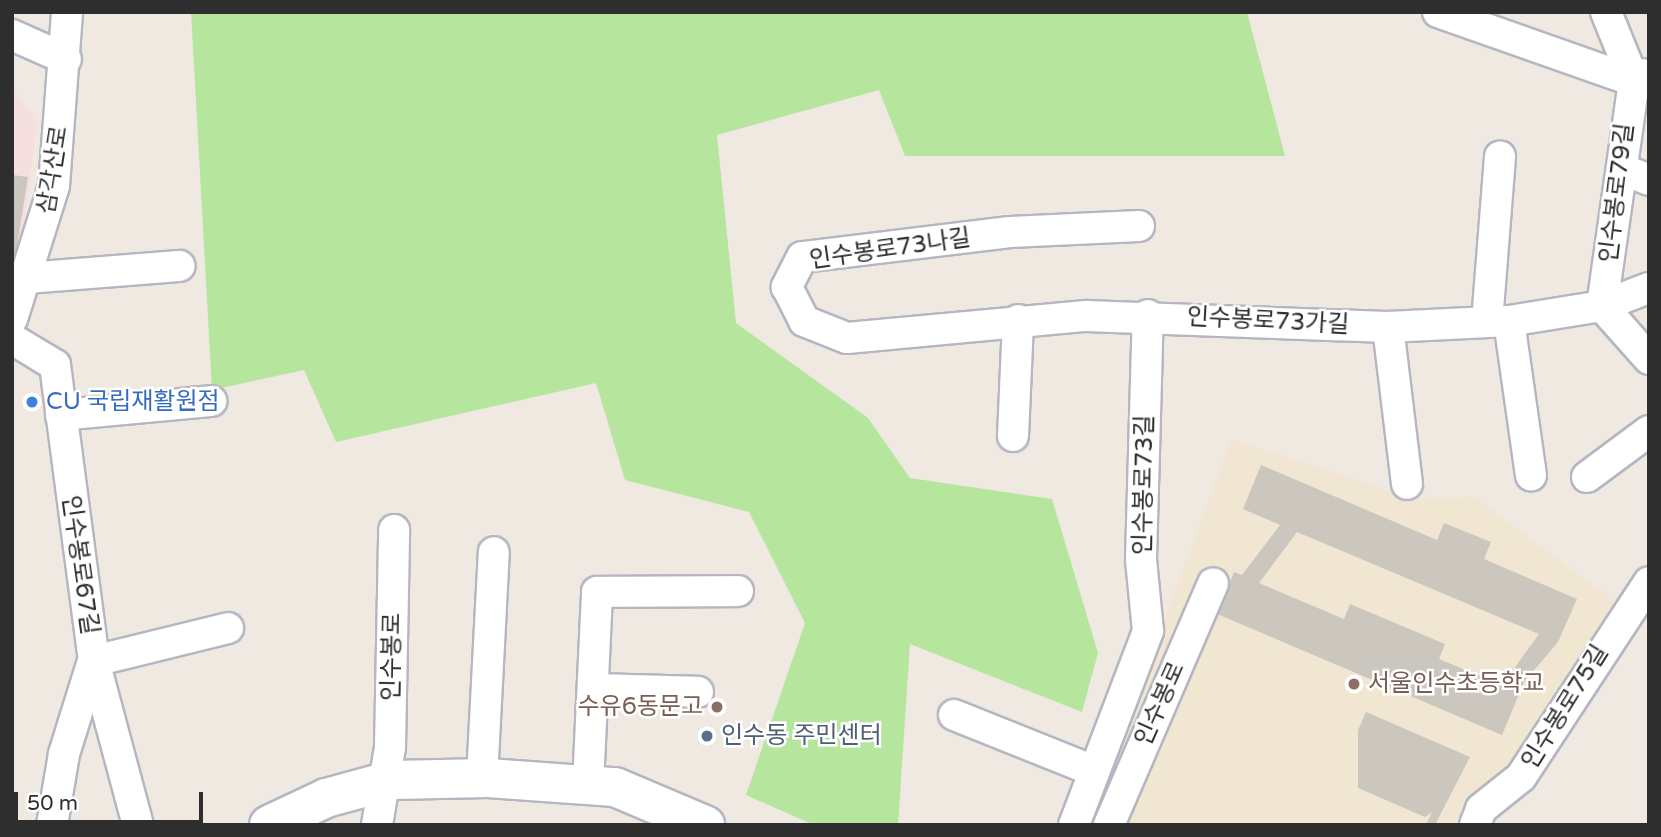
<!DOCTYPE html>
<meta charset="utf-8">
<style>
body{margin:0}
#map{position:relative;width:1661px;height:837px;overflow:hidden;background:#efe9e1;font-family:"Varela Round","Noto Sans KR",sans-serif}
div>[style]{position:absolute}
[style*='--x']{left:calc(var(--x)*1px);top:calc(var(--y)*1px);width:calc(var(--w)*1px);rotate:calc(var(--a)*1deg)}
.education>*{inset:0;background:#f0e6d1}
.medical>*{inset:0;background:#f5dfe0}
.green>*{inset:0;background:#b6e59e}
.building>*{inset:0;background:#cbc7bf}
.roads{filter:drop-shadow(2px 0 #b4b7c1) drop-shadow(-2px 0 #b4b7c1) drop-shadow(0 2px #b4b7c1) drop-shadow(0 -2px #b4b7c1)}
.street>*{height:30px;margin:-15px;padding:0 15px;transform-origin:15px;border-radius:15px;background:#fff}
.secondary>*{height:38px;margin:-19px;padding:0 19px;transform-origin:19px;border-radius:19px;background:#fff}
.dots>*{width:19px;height:19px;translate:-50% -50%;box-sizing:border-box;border:4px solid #fff;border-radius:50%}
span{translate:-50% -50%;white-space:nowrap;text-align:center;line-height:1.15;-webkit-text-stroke:5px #fff;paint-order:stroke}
.street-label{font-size:24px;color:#2e2e2e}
.shop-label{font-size:24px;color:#366cbe}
.left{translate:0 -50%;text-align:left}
.education-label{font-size:24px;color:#785e54}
.right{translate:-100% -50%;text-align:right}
.service-label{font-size:24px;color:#4e5e75}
.frame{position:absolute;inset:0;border:14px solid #2e2e2e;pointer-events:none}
.scale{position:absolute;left:14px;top:792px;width:189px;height:32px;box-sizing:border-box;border:4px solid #2e2e2e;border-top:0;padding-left:9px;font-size:21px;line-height:24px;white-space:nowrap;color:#2e2e2e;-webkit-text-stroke:5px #fff;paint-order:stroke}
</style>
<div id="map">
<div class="education">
<i style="clip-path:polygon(1231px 439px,1413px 499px,1474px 497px,1617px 603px,1516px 764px,1466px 797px,1456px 825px,1089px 825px)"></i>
</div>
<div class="medical">
<i style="clip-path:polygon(12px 87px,37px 122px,21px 255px,12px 274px)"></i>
</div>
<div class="green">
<i style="clip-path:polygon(191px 12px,1247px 12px,1285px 156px,905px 156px,879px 90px,717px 135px,736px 323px,868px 418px,910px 478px,1052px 499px,1098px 653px,1082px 712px,910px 644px,898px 825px,814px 825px,746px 795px,805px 623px,749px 512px,625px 480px,596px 383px,336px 442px,304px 370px,212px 390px)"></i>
</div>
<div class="building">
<i style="clip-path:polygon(12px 175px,28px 177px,15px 259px,12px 258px)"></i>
<i style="clip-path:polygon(evenodd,1261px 465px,1437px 540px,1444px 523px,1491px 542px,1484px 559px,1577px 599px,1558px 642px,1524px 682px,1502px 735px,1217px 614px,1234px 572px,1242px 575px,1280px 525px,1243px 509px,1261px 465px,1297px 532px,1539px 634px,1502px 685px,1439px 659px,1445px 644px,1350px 604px,1344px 619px,1259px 583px,1297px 532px)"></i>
<i style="clip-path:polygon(1366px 712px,1470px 757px,1435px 825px,1426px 825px,1432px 812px,1425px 817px,1358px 788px,1358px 730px)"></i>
</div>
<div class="roads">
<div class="street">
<i style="--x:1438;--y:12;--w:208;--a:19.4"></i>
<i style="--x:1634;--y:81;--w:11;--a:-38"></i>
<i style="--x:12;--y:35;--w:59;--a:24"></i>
<i style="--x:1622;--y:169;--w:29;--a:22"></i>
<i style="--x:1139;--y:226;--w:129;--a:177.3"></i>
<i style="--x:1010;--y:232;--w:209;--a:173.1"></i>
<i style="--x:802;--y:257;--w:34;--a:117"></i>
<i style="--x:787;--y:287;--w:38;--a:63"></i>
<i style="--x:804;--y:321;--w:46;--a:21.6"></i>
<i style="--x:847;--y:338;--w:240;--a:-5.3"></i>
<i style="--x:1086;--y:316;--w:302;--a:2.1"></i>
<i style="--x:1388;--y:327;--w:121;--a:-2.8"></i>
<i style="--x:1509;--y:321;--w:94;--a:-9.2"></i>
<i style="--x:1602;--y:306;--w:50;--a:-21"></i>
<i style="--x:26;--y:278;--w:154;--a:-4.5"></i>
<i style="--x:1602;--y:306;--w:227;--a:-81.9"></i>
<i style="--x:1634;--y:81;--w:74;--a:-112.1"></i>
<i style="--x:1602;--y:306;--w:71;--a:48.4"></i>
<i style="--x:12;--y:319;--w:139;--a:-72.5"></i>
<i style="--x:54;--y:186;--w:174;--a:-85.7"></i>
<i style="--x:1509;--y:321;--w:156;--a:81.9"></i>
<i style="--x:1487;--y:322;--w:166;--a:-85.5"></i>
<i style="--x:1388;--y:327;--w:158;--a:83.1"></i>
<i style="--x:12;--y:339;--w:50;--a:31.2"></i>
<i style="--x:55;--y:365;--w:299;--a:82.5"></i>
<i style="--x:94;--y:661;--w:170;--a:75"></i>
<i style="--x:61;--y:415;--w:151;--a:-5.3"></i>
<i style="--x:1013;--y:436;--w:116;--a:-87.5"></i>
<i style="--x:1587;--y:477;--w:77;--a:-36.6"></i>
<i style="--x:94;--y:661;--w:138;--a:-13.8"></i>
<i style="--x:593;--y:689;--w:105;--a:1.6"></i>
<i style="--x:954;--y:715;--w:151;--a:21.8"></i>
<i style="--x:482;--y:778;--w:226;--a:-87"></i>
<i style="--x:588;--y:785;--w:193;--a:-87.3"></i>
<i style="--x:597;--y:592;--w:141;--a:-0.4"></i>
<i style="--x:52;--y:825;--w:72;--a:-80.4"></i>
<i style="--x:64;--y:754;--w:97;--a:-72.7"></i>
<i style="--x:377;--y:825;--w:79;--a:-80.5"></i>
<i style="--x:390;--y:747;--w:217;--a:-88.9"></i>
<i style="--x:1074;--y:825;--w:208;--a:-69.1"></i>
<i style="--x:1148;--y:631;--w:72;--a:-95.6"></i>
<i style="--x:1141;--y:559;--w:244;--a:-88.4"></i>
<i style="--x:1109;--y:825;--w:263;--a:-66.7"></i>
<i style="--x:1475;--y:825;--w:17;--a:-69"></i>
<i style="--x:1481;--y:809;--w:51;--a:-38.7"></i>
<i style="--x:1521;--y:777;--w:233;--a:-56.7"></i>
</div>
<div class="secondary">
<i style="--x:269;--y:825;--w:63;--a:-25.3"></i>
<i style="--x:326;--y:798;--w:68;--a:-15.3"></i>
<i style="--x:392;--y:780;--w:96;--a:-1.2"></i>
<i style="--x:488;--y:778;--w:127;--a:4.1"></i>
<i style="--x:615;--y:787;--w:98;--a:22.9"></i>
</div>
</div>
<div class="dots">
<i style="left:32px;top:402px;background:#3f7fe0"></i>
<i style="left:1354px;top:684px;background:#8d6e63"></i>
<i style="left:717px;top:707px;background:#8d6e63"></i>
<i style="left:707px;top:736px;background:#5c6f8a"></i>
</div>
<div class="street-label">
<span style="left:53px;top:170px;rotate:-81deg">삼각산로</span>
<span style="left:1617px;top:193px;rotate:-83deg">인수봉로79길</span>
<span style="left:890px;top:249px;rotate:-8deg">인수봉로73나길</span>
<span style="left:1268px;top:321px;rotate:3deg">인수봉로73가길</span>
<span style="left:1144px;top:485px;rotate:-89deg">인수봉로73길</span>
<span style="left:80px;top:565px;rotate:82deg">인수봉로67길</span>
<span style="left:392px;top:657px;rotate:-89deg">인수봉로</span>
<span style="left:1160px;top:704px;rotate:-66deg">인수봉로</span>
<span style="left:1565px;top:707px;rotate:-58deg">인수봉로75길</span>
</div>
<div class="shop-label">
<span class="left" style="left:46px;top:402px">CU 국립재활원점</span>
</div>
<div class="education-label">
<span class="left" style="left:1368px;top:684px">서울인수초등학교</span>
<span class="right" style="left:703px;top:707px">수유6동문고</span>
</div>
<div class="service-label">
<span class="left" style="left:721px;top:736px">인수동 주민센터</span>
</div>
<div class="frame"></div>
<div class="scale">50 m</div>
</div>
